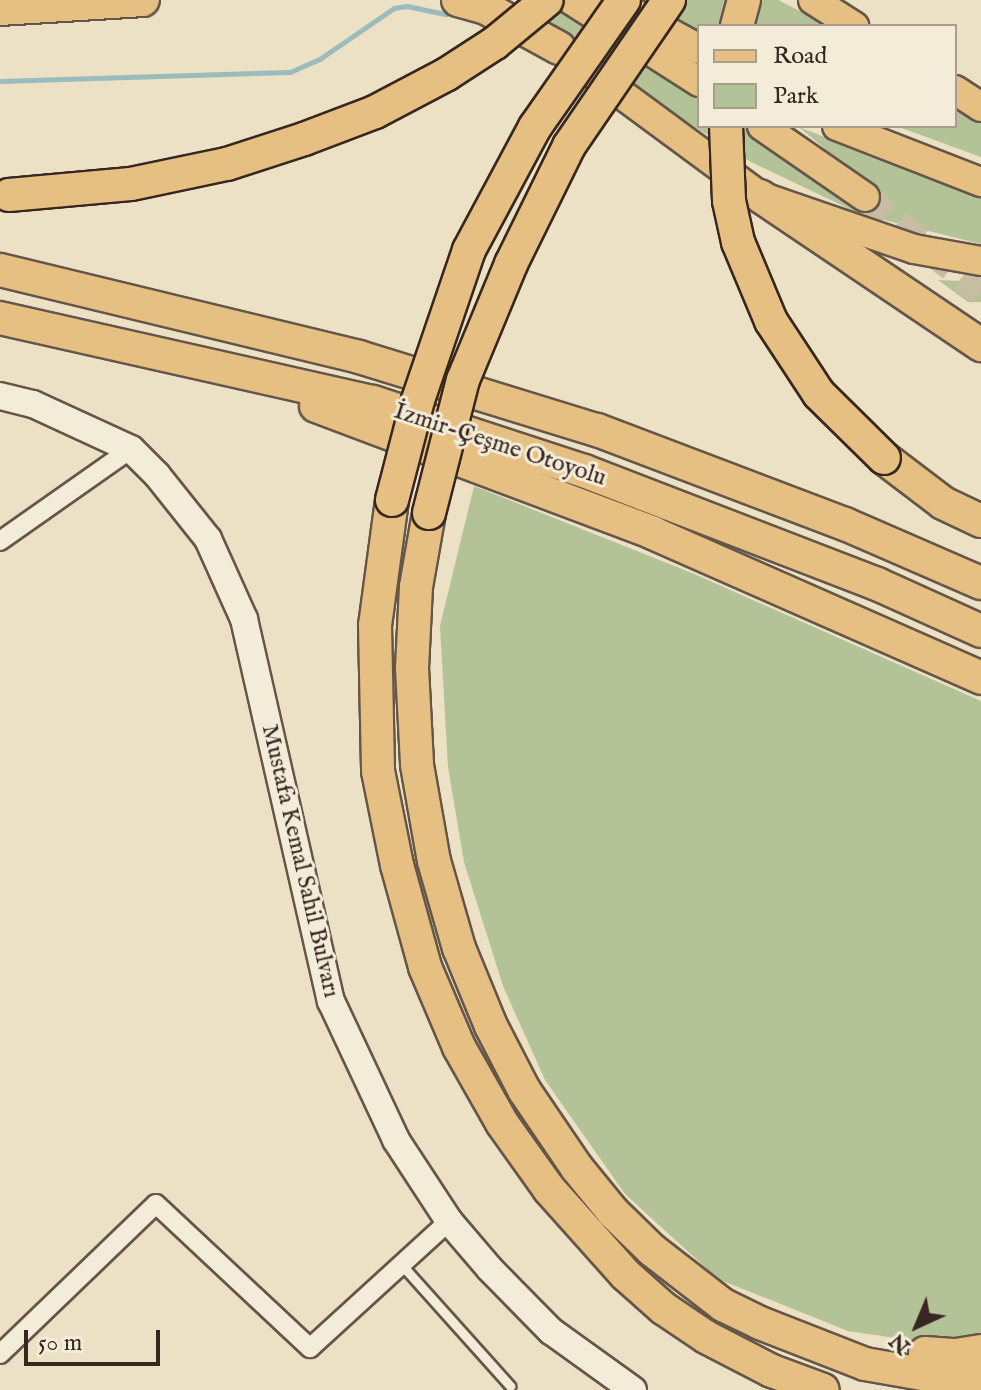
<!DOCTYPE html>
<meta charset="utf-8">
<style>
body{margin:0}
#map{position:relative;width:981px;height:1390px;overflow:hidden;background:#ece1c4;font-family:"IM FELL English",serif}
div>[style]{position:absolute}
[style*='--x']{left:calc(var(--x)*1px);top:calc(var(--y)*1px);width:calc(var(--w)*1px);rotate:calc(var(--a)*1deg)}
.green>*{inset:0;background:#b4c397}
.stream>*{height:5px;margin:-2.5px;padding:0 2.5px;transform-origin:2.5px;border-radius:2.5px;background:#9bbcbc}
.primary-tunnel>*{height:28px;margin-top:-14px;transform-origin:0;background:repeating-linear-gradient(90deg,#c8bca3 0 28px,transparent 0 42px)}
.roads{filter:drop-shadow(2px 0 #655649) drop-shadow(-2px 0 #655649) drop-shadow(0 2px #655649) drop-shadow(0 -2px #655649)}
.service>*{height:9px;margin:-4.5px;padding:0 4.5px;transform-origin:4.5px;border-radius:4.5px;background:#f3ecd9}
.minor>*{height:18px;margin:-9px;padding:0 9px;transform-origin:9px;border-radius:9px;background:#f3ecd9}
.secondary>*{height:26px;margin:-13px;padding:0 13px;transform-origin:13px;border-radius:13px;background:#f3ecd9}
.primary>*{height:28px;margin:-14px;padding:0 14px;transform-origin:14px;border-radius:14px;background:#e6c082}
.motorway>*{height:32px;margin:-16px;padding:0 16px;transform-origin:16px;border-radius:16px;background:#e6c082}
.bridges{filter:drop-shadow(2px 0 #382720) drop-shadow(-2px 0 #382720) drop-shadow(0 2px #382720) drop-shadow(0 -2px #382720)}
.motorway-bridge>*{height:32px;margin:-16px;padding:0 16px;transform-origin:16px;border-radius:16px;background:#e6c082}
span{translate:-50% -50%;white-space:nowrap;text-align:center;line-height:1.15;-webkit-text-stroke:6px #f3ecd9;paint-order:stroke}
.street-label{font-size:24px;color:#382720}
.legend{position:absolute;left:697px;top:24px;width:260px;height:104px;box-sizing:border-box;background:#f3ecd9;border:2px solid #a89d8f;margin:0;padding:10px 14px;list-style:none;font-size:24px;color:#382720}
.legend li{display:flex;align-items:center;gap:16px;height:40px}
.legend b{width:40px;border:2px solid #a89d8f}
.north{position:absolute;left:877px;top:1286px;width:80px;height:80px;-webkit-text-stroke:6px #f3ecd9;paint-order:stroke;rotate:224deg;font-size:22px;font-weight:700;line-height:32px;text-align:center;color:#382720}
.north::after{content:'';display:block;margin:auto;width:28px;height:36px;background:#382720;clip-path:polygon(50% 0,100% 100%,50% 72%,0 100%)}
.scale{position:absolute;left:24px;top:1330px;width:136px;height:36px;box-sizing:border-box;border:4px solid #382720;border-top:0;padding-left:10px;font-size:24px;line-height:28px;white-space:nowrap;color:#382720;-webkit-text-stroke:6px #f3ecd9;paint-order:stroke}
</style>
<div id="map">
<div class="green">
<i style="clip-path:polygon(520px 0,552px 0,699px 96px,699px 126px,744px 126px,852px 198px,881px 196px,799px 127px,981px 198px,981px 244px,860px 214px,751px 162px,640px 93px)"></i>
<i style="clip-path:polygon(642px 0,778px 0,830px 26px,699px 26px,699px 31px)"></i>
<i style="clip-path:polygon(955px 104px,981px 120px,981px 157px,896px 126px,955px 126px)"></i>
<i style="clip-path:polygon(938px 280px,981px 282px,981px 302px,968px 302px)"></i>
<i style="clip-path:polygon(474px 486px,692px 573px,981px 701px,981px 1340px,956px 1347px,848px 1331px,718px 1279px,625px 1194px,545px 1080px,503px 986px,464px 862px,448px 767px,440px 626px)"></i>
</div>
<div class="stream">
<i style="--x:0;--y:81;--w:290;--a:-1.8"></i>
<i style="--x:290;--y:72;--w:34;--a:-24"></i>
<i style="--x:321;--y:58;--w:88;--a:-34.4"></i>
<i style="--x:394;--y:8;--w:13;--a:-9"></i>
<i style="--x:407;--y:6;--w:40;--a:12"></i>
</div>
<div class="primary-tunnel">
<i style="--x:865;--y:197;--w:150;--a:39.3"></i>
</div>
<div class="roads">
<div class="service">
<i style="--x:401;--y:1264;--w:164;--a:48.2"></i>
</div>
<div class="minor">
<i style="--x:0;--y:541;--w:160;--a:-35.1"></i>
<i style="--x:0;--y:1354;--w:216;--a:-43.9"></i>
<i style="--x:156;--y:1204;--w:211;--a:43.1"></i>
<i style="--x:310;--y:1348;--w:188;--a:-42.4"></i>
</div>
<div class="secondary">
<i style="--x:0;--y:396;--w:34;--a:14"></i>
<i style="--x:33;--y:404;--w:108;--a:24.7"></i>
<i style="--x:131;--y:449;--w:37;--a:45"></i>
<i style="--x:157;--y:475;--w:82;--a:51.4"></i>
<i style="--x:208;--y:539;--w:88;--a:65.8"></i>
<i style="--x:244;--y:619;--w:392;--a:77.2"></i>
<i style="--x:331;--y:1001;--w:153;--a:64.9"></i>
<i style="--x:396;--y:1140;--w:97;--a:56.8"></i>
<i style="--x:449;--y:1221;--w:63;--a:49.5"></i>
<i style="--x:490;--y:1269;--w:87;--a:45.5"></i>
<i style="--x:551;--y:1331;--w:101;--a:35.7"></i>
</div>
<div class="primary">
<i style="--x:571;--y:0;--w:152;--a:32.6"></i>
<i style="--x:610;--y:0;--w:102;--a:28.8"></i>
<i style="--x:813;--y:0;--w:49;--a:32.4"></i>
<i style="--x:563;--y:51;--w:245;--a:36.4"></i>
<i style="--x:760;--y:196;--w:163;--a:19"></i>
<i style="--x:914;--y:249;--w:68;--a:10.2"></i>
<i style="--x:955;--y:90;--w:31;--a:33"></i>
<i style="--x:762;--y:126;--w:125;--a:34.6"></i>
<i style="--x:837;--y:126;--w:155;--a:21.3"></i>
</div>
<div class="motorway">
<i style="--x:458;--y:0;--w:29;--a:16"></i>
<i style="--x:486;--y:8;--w:83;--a:28.7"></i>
<i style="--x:0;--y:9;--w:143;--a:-3.6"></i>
<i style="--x:737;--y:26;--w:27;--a:-75"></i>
<i style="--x:760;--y:196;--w:267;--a:34"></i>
<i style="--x:0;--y:270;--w:369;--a:13.6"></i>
<i style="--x:359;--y:357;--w:249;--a:17.1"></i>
<i style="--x:597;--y:430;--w:265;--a:20.8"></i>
<i style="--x:845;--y:524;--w:148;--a:23.5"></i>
<i style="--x:0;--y:318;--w:382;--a:12.7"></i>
<i style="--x:373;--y:402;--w:222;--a:18.1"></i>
<i style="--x:584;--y:471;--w:314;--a:21.1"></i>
<i style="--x:877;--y:584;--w:114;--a:24.3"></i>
<i style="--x:316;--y:406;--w:360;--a:20.6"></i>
<i style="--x:653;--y:533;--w:359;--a:23.8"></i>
<i style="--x:884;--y:458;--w:74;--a:37.3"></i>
<i style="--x:943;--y:503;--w:42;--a:25.3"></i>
<i style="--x:392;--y:500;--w:126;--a:97.7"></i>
<i style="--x:375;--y:625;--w:146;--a:88.8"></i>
<i style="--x:378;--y:771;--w:96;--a:78.6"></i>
<i style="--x:397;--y:865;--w:106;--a:74.6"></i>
<i style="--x:425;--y:967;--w:87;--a:67"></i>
<i style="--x:459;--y:1047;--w:87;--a:60.5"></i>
<i style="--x:502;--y:1123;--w:81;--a:54.5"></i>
<i style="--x:549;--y:1189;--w:115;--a:48.2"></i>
<i style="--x:626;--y:1275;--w:50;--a:41.7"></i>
<i style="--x:663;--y:1308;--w:52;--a:34"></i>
<i style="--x:706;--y:1337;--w:74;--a:27.3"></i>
<i style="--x:772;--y:1371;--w:54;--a:20.4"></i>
<i style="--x:429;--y:513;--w:75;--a:100"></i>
<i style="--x:416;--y:587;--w:81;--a:92.8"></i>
<i style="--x:412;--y:668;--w:97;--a:87"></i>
<i style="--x:417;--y:765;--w:97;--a:80"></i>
<i style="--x:434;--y:861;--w:91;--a:74"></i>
<i style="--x:459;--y:948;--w:84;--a:67.7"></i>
<i style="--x:491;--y:1026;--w:72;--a:62.7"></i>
<i style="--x:524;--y:1090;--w:94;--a:55.8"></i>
<i style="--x:577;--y:1168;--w:57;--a:50.7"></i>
<i style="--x:613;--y:1212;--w:54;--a:44.3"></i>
<i style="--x:652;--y:1250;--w:90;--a:37.8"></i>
<i style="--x:723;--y:1305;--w:41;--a:25.9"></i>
<i style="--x:760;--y:1323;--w:113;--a:21.3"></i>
<i style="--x:865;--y:1364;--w:64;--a:9.9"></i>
<i style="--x:928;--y:1375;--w:53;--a:1.1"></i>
<i style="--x:925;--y:1353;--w:31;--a:4"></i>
<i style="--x:956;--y:1355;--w:25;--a:-9"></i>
</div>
</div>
<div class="bridges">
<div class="motorway-bridge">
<i style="--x:726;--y:126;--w:75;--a:87.7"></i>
<i style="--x:729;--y:201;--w:42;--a:77.6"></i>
<i style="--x:738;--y:242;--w:86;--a:67.3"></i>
<i style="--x:771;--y:321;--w:87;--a:56.7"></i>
<i style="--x:819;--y:394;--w:91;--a:44.6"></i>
<i style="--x:9;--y:195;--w:122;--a:-5.2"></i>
<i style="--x:131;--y:184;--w:98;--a:-11.8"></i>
<i style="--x:227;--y:164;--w:81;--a:-18"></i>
<i style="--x:304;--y:139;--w:76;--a:-20.8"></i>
<i style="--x:375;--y:112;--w:81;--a:-27.8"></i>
<i style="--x:447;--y:74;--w:57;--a:-32.9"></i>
<i style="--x:495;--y:43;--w:67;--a:-39.6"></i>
<i style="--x:392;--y:500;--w:103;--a:-75.4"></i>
<i style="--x:418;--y:400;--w:158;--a:-71.2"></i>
<i style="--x:469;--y:250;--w:140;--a:-61.8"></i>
<i style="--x:535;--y:127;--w:155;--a:-55"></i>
<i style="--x:429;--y:513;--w:137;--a:-75.7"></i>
<i style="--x:463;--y:380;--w:126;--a:-67.5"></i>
<i style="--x:511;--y:264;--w:131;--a:-63.8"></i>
<i style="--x:569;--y:146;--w:177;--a:-55.6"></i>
</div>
</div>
<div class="street-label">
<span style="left:500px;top:445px;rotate:18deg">İzmir-Çeşme Otoyolu</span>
<span style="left:300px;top:861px;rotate:77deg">Mustafa Kemal Sahil Bulvarı</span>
</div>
<ul class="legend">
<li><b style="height:10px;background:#e6c082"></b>Road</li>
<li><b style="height:22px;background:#b4c397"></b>Park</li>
</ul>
<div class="north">N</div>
<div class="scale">50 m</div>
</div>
